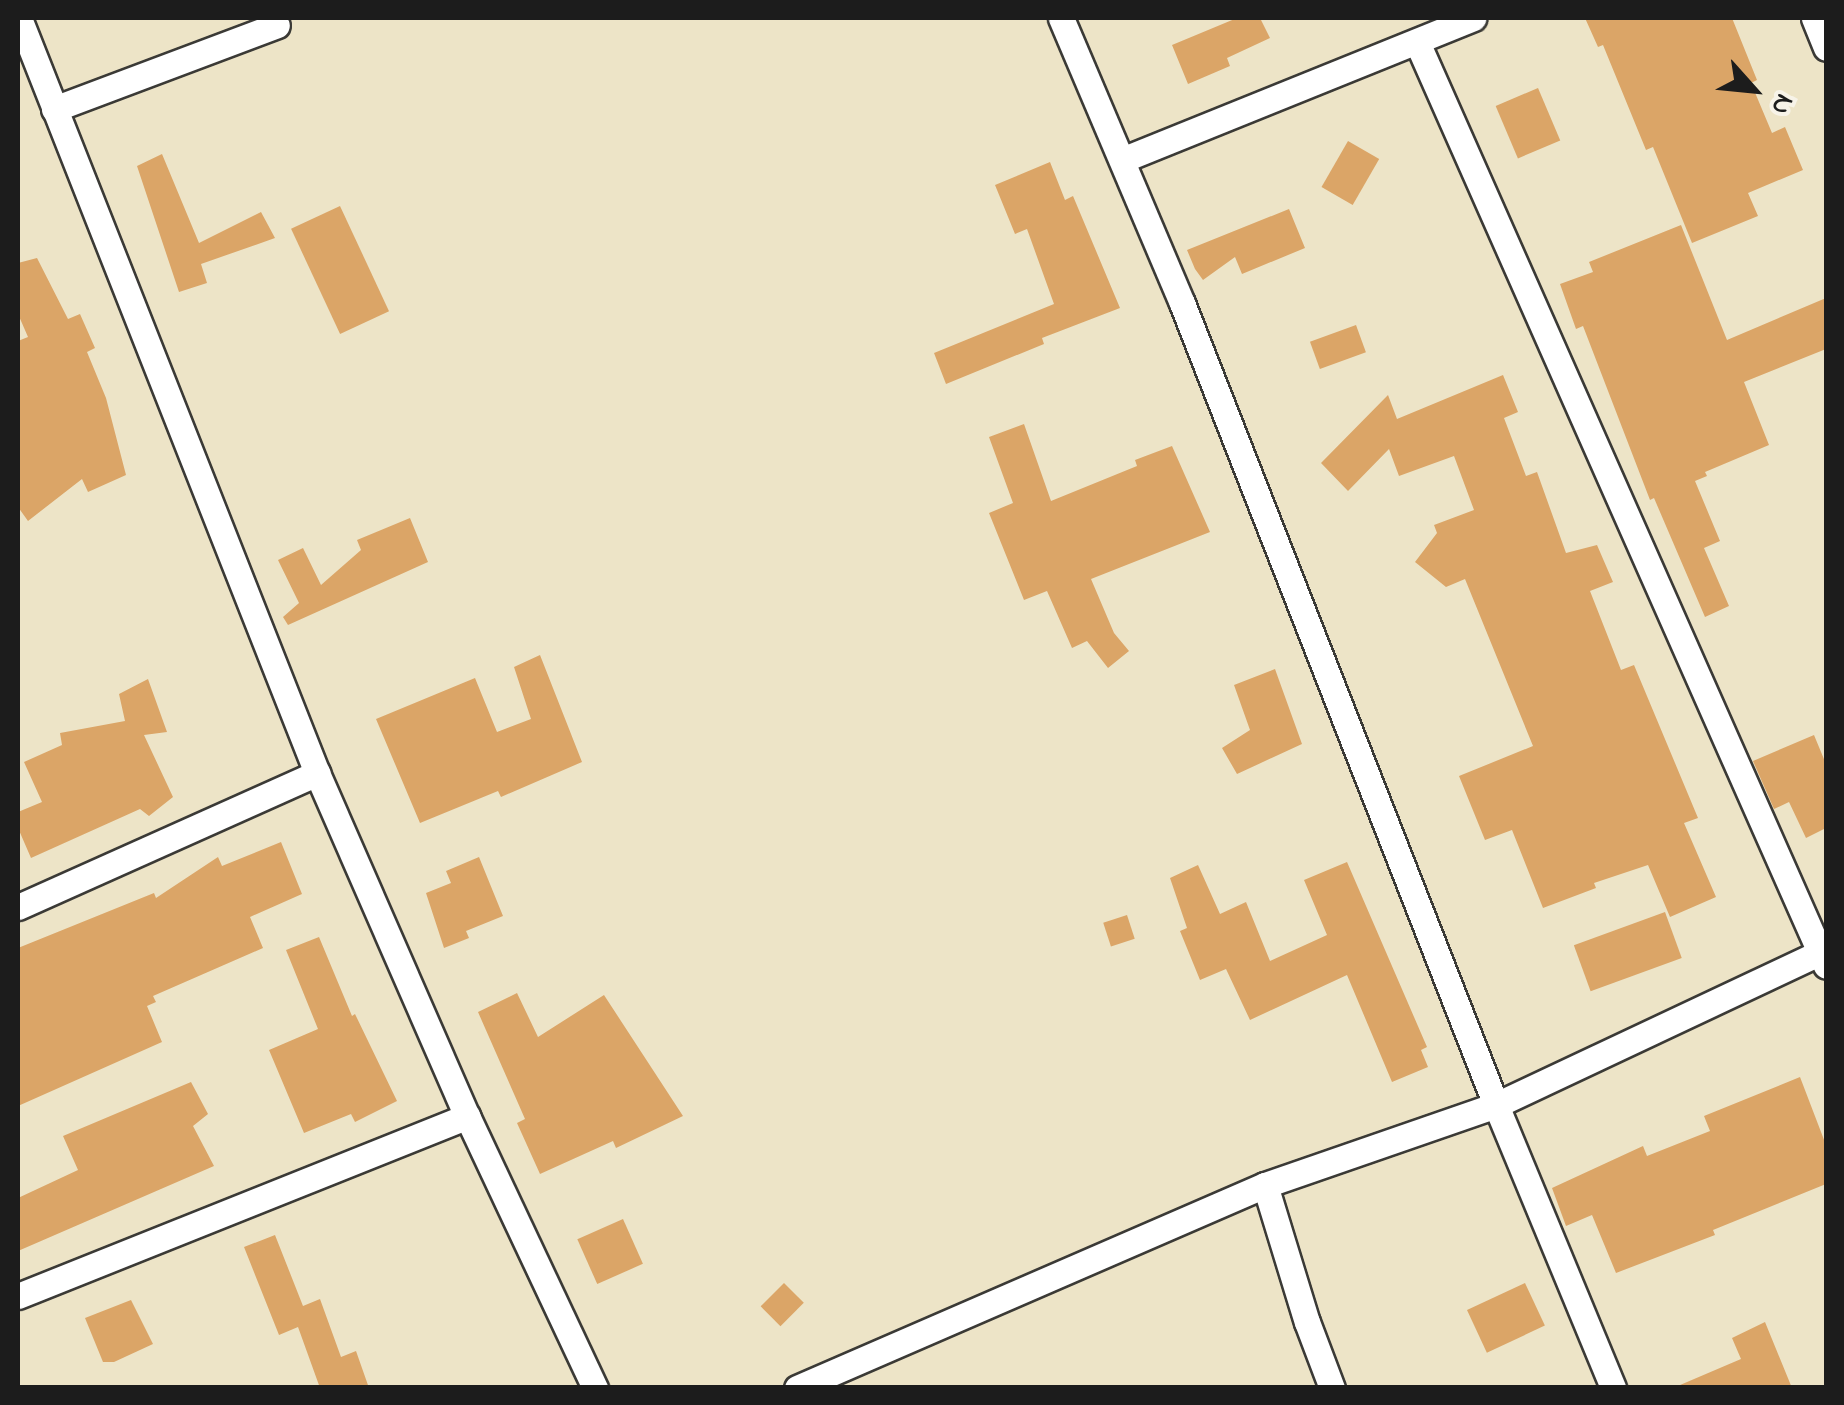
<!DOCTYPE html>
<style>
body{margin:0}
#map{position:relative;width:1844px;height:1405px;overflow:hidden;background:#ede4c7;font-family:"Indie Flower",sans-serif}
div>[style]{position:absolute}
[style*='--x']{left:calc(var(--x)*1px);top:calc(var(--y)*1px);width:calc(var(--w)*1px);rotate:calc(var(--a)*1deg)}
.building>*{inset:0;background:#dba567;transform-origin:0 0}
.roads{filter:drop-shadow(2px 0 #3b3a36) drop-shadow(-2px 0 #3b3a36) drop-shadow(0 2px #3b3a36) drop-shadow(0 -2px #3b3a36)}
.minor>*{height:25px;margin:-12.5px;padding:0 12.5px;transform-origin:12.5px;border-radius:12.5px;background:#fff}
span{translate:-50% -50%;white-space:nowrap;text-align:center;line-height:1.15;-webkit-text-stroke:8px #f7f3e8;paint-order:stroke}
.frame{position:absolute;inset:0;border:20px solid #1c1c1c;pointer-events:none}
.north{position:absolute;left:1704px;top:40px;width:100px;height:100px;-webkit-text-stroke:8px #f7f3e8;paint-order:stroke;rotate:117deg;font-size:28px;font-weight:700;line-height:40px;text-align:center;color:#1c1c1c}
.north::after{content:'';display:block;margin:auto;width:35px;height:45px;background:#1c1c1c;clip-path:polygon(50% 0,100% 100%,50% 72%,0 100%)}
</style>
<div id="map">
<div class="building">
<i style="clip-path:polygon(1237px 18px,1260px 18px,1270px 38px,1227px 58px,1230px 66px,1188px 84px,1172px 45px)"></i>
<i style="clip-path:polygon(1585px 18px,1732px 18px,1757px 80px,1751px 83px,1772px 133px,1785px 127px,1803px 170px,1748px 193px,1758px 216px,1692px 243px,1653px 147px,1646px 150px,1603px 45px,1598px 47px)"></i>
<i style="left:1538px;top:88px;width:57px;height:46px;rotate:67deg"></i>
<i style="left:1348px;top:141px;width:36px;height:53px;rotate:30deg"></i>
<i style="clip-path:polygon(162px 154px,199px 243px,261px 212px,275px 238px,201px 264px,207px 283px,179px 292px,137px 166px)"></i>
<i style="clip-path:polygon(1050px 162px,1065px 200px,1073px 196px,1120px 308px,1042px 338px,1044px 344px,946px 384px,934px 353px,1054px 304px,1027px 229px,1015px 234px,995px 185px)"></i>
<i style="left:340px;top:206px;width:116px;height:54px;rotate:65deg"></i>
<i style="clip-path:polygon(1289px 209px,1305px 248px,1242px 274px,1235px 257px,1203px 280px,1195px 269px,1187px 250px)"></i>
<i style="clip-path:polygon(1681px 225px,1727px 340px,1826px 298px,1826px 349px,1744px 382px,1769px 445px,1705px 472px,1707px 476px,1695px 481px,1720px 541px,1704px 548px,1729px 606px,1705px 617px,1654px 498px,1650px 500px,1583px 326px,1576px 329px,1560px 284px,1593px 272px,1589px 262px)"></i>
<i style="clip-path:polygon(37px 258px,68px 319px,80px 314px,95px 348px,87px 352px,106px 398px,126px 475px,88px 492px,82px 479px,28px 521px,18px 507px,18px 341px,28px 337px,18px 314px,18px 263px)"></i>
<i style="left:1356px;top:325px;width:29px;height:49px;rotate:70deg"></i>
<i style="clip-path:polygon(1503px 375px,1518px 412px,1504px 418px,1526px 476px,1537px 472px,1566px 553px,1597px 545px,1613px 582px,1590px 591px,1621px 670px,1634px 665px,1698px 818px,1684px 823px,1716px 897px,1670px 917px,1648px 865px,1594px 883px,1596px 888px,1543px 908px,1512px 830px,1485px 840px,1459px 776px,1533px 746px,1465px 579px,1446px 587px,1415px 562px,1437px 533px,1434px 525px,1474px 510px,1454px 456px,1399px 476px,1389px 449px,1348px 491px,1321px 463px,1388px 395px,1397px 419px)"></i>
<i style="clip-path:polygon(1024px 424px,1051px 501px,1137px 466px,1135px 460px,1172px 446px,1210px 532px,1091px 579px,1114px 633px,1129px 651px,1108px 668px,1087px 641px,1072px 648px,1047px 591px,1024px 600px,989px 513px,1013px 503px,989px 437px)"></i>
<i style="clip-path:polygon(410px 518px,428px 562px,288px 625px,283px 617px,299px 603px,278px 560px,303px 548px,321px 585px,361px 550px,357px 540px)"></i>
<i style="clip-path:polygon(540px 655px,582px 762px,501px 797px,498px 791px,420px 823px,376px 719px,475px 678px,497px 732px,531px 719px,514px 667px)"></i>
<i style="clip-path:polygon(1275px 669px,1302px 744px,1237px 774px,1222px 748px,1250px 730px,1234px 685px)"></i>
<i style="clip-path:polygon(148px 679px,167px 732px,144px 735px,173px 797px,149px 816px,140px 809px,31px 858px,18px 828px,18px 812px,42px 802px,24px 762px,62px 745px,60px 733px,125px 721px,119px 694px)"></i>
<i style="clip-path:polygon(1814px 735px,1826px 764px,1826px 828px,1806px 838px,1789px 802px,1774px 809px,1753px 761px)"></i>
<i style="clip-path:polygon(281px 842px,302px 894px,250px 917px,263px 948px,153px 996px,156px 1002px,147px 1006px,162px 1042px,18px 1106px,18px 948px,154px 893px,156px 898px,218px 857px,222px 866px)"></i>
<i style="clip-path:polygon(479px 857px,503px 916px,466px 931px,469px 938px,444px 948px,426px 893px,451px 883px,446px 871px)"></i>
<i style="clip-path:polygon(1347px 862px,1427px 1047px,1421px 1050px,1428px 1067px,1392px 1082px,1347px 975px,1250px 1020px,1226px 969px,1200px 980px,1180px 931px,1187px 928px,1170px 878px,1198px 865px,1220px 914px,1246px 902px,1270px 961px,1327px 935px,1304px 880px)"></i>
<i style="left:1665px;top:912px;width:49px;height:97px;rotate:70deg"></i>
<i style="left:1127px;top:915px;width:25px;height:25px;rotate:72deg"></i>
<i style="clip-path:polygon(319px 937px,352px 1016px,355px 1014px,397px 1101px,355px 1122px,351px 1114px,304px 1133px,269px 1050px,318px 1029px,286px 950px)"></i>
<i style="clip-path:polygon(517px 993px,538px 1037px,604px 995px,683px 1116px,616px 1148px,613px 1141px,540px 1174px,517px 1123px,525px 1119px,478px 1012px)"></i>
<i style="clip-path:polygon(1800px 1077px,1826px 1145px,1826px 1184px,1713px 1230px,1715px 1235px,1616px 1273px,1592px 1215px,1566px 1226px,1552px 1188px,1643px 1146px,1647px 1156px,1710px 1131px,1704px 1116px)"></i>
<i style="clip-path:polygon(191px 1082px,208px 1114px,193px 1126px,214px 1166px,18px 1251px,18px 1198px,78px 1170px,63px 1136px)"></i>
<i style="left:623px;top:1219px;width:49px;height:50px;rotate:66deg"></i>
<i style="clip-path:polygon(275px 1235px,303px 1306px,320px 1299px,341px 1357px,356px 1351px,369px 1388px,320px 1388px,298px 1327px,279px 1335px,244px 1247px)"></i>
<i style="left:784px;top:1283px;width:28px;height:33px;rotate:45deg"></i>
<i style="left:1525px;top:1283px;width:47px;height:64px;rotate:65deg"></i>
<i style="clip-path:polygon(131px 1300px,153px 1344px,114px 1362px,103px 1362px,85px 1318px)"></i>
<i style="clip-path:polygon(1765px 1322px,1792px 1388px,1673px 1388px,1741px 1359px,1732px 1338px)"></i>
</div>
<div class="roads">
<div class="minor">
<i style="--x:19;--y:18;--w:812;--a:68.46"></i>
<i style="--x:317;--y:773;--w:374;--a:66.4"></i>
<i style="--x:467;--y:1116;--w:301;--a:64.8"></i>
<i style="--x:1061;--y:18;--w:310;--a:67"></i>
<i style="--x:1182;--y:303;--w:861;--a:68.62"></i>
<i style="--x:1496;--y:1105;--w:306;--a:67.5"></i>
<i style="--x:1814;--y:18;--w:32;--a:68"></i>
<i style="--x:1417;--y:42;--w:1010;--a:66.12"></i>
<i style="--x:54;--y:109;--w:238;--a:-20.6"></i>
<i style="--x:1122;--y:160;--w:379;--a:-22"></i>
<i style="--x:18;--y:907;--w:328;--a:-24.1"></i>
<i style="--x:1265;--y:1185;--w:143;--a:73"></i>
<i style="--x:1307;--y:1322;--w:71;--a:69.3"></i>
<i style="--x:18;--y:1296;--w:484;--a:-21.8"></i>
<i style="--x:797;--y:1388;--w:510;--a:-23.45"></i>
<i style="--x:1265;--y:1185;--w:244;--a:-19.1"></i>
<i style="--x:1496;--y:1105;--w:365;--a:-25.2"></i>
</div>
</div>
<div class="frame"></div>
<div class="north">N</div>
</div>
